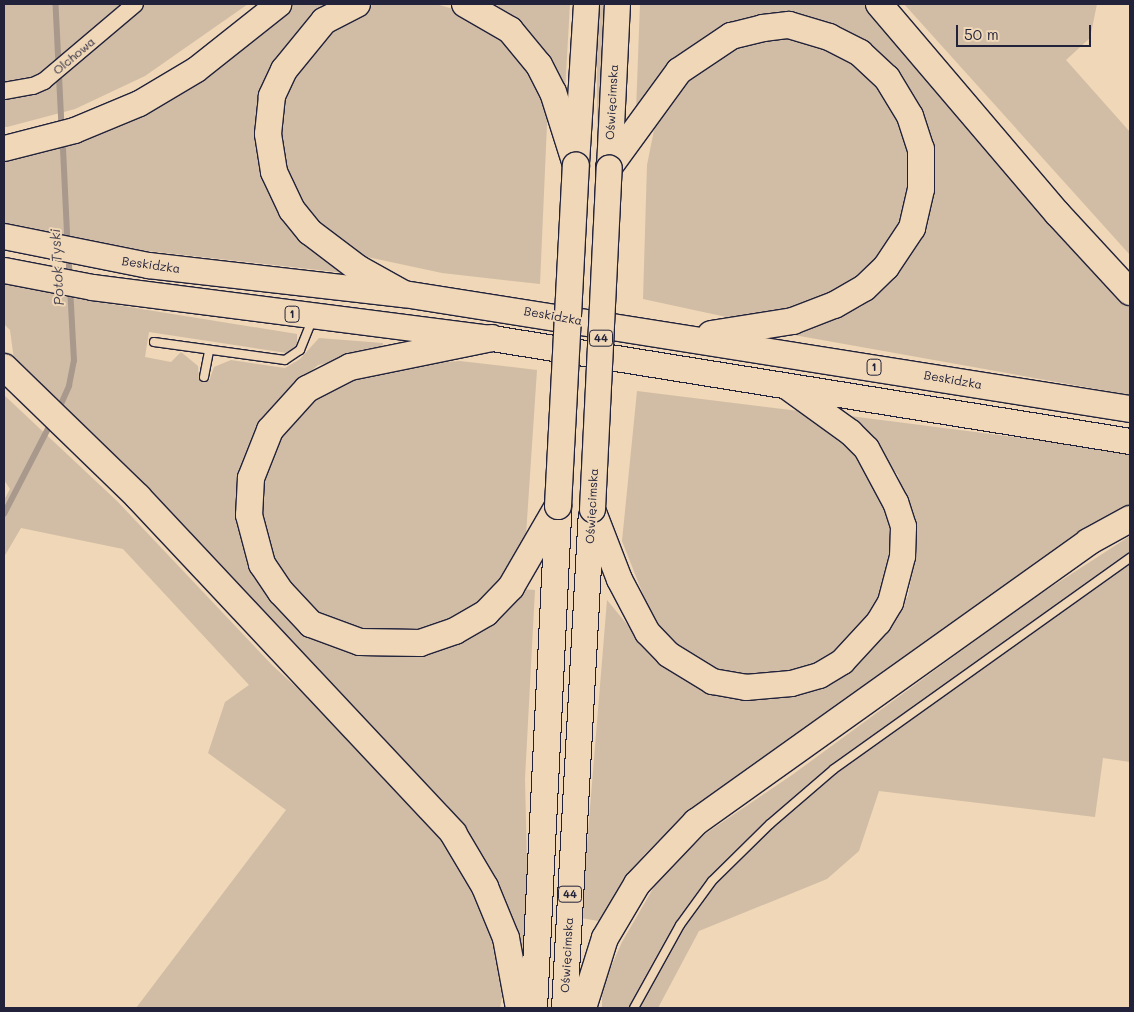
<!DOCTYPE html>
<meta charset="utf-8">
<style>
body{margin:0}
#map{position:relative;width:1134px;height:1012px;overflow:hidden;background:#efd7b7;font-family:Mali,sans-serif}
div>[style]{position:absolute}
[style*='--x']{left:calc(var(--x)*1px);top:calc(var(--y)*1px);width:calc(var(--w)*1px);rotate:calc(var(--a)*1deg)}
.green>*{inset:0;background:#d1bda5;transform-origin:0 0}
.stream>*{height:5.5px;margin:-2.75px;padding:0 2.75px;transform-origin:2.75px;border-radius:2.75px;background:#a9998d}
.roads{filter:drop-shadow(1px 0 #22223b) drop-shadow(-1px 0 #22223b) drop-shadow(0 1px #22223b) drop-shadow(0 -1px #22223b)}
.service>*{height:8px;margin:-4px;padding:0 4px;transform-origin:4px;border-radius:4px;background:#efd7b7}
.minor>*{height:16px;margin:-8px;padding:0 8px;transform-origin:8px;border-radius:8px;background:#efd7b7}
.primary>*{height:25px;margin:-12.5px;padding:0 12.5px;transform-origin:12.5px;border-radius:12.5px;background:#efd7b7}
.trunk>*{height:26px;margin:-13px;padding:0 13px;transform-origin:13px;border-radius:13px;background:#efd7b7}
.bridges{filter:drop-shadow(1px 0 #22223b) drop-shadow(-1px 0 #22223b) drop-shadow(0 1px #22223b) drop-shadow(0 -1px #22223b)}
.primary-bridge>*{height:25px;margin:-12.5px;padding:0 12.5px;transform-origin:12.5px;border-radius:12.5px;background:#efd7b7}
.trunk-bridge>*{height:26px;margin:-13px;padding:0 13px;transform-origin:13px;border-radius:13px;background:#efd7b7}
span{translate:-50% -50%;white-space:nowrap;text-align:center;line-height:1.15;-webkit-text-stroke:4px #efd7b7;paint-order:stroke}
.shield-label span{padding:1px 4px;background:#efd7b7;border:1px solid;border-radius:4px;-webkit-text-stroke-width:0}
.shield-label{font-size:11px;color:#22223b;font-weight:700}
.street-label{font-size:12px;color:#22223b}
.water-label{font-size:14px;color:#4a4654;font-style:italic}
.frame{position:absolute;inset:0;border:5px solid #22223b;pointer-events:none}
.scale{position:absolute;left:956px;top:25px;width:135px;height:22px;box-sizing:border-box;border:2px solid #22223b;border-top:0;padding-left:6px;font-size:15px;line-height:18px;white-space:nowrap;color:#22223b;-webkit-text-stroke:4px #efd7b7;paint-order:stroke}
</style>
<div id="map">
<div class="green">
<i style="clip-path:polygon(4px 4px,248px 4px,145px 76px,75px 109px,7px 127px,4px 127px)"></i>
<i style="clip-path:polygon(290px 4px,336px 4px,280px 57px,268px 185px,345px 273px,130px 249px,4px 223px,4px 157px,43px 149px)"></i>
<i style="clip-path:polygon(375px 4px,436px 4px,460px 11px,501px 32px,548px 101px,540px 284px,442px 273px,358px 255px,300px 206px,277px 152px,276px 107px,296px 68px,334px 22px)"></i>
<i style="clip-path:polygon(496px 4px,570px 4px,565px 91px,542px 51px)"></i>
<i style="left:597px;top:4px;width:10px;height:161px"></i>
<i style="clip-path:polygon(640px 4px,868px 4px,1130px 308px,1130px 395px,794px 335px,809px 326px,861px 307px,898px 273px,928px 224px,934px 167px,896px 78px,783px 15px,636px 111px)"></i>
<i style="clip-path:polygon(904px 4px,1097px 4px,1090px 38px,1066px 60px,1130px 132px,1130px 255px)"></i>
<i style="clip-path:polygon(783px 35px,831px 48px,863px 67px,900px 116px,915px 154px,910px 208px,871px 274px,804px 308px,731px 318px,643px 299px,647px 165px,654px 130px,675px 91px,709px 60px,741px 40px)"></i>
<i style="clip-path:polygon(4px 281px,61px 296px,297px 334px,297px 345px,287px 353px,149px 332px,145px 357px,171px 362px,181px 352px,198px 366px,199px 380px,209px 381px,214px 367px,231px 360px,285px 368px,300px 359px,319px 338px,383px 343px,383px 350px,318px 365px,285px 393px,253px 435px,240px 497px,299px 626px,329px 645px,365px 654px,405px 655px,521px 589px,535px 590px,525px 779px,528px 910px,524px 983px,485px 872px,15px 367px,10px 330px,4px 324px)"></i>
<i style="clip-path:polygon(460px 361px,537px 370px,526px 535px,505px 581px,467px 613px,418px 634px,357px 632px,309px 607px,277px 566px,258px 512px,268px 461px,279px 432px,314px 394px,354px 375px,404px 365px)"></i>
<i style="clip-path:polygon(637px 391px,799px 411px,837px 434px,873px 475px,892px 525px,886px 588px,866px 621px,833px 658px,794px 674px,751px 680px,699px 664px,657px 630px,622px 541px)"></i>
<i style="clip-path:polygon(4px 395px,117px 501px,273px 666px,370px 754px,445px 837px,480px 894px,506px 976px,500px 1008px,136px 1008px,286px 810px,208px 753px,225px 702px,249px 685px,123px 549px,21px 528px,4px 557px,4px 500px,10px 489px,4px 480px)"></i>
<i style="clip-path:polygon(850px 416px,1130px 452px,1130px 505px,1050px 557px,698px 804px,644px 855px,604px 922px,581px 918px,607px 600px,635px 634px,733px 696px,875px 643px,908px 596px,917px 545px,898px 475px)"></i>
<i style="clip-path:polygon(1130px 536px,1130px 762px,1103px 758px,1095px 817px,879px 791px,859px 851px,827px 879px,699px 931px,658px 1008px,602px 1008px,602px 987px,622px 942px,658px 880px,705px 834px,792px 775px,1028px 602px)"></i>
</div>
<div class="stream">
<i style="--x:56;--y:4;--w:122;--a:87.2"></i>
<i style="--x:63;--y:138;--w:106;--a:87.3"></i>
<i style="--x:69;--y:256;--w:20;--a:87"></i>
<i style="--x:58;--y:411;--w:27;--a:-66"></i>
<i style="--x:69;--y:386;--w:25;--a:-79"></i>
<i style="--x:74;--y:361;--w:73;--a:-93.1"></i>
<i style="--x:4;--y:514;--w:102;--a:-62.7"></i>
</div>
<div class="roads">
<div class="service">
<i style="--x:154;--y:342;--w:132;--a:7.8"></i>
<i style="--x:285;--y:360;--w:18;--a:-34"></i>
<i style="--x:300;--y:350;--w:35;--a:-68"></i>
<i style="--x:204;--y:377;--w:26;--a:-79"></i>
<i style="--x:634;--y:1008;--w:95;--a:-61"></i>
<i style="--x:680;--y:925;--w:54;--a:-54"></i>
<i style="--x:712;--y:881;--w:81;--a:-44.5"></i>
<i style="--x:770;--y:824;--w:84;--a:-40.7"></i>
<i style="--x:834;--y:769;--w:364;--a:-35.5"></i>
</div>
<div class="minor">
<i style="--x:4;--y:91;--w:29;--a:-10"></i>
<i style="--x:33;--y:86;--w:12;--a:-24"></i>
<i style="--x:44;--y:81;--w:119;--a:-40.2"></i>
</div>
<div class="primary">
<i style="--x:4;--y:148;--w:72;--a:-14.4"></i>
<i style="--x:74;--y:130;--w:70;--a:-22.6"></i>
<i style="--x:139;--y:103;--w:66;--a:-30.8"></i>
<i style="--x:196;--y:69;--w:105;--a:-38.4"></i>
<i style="--x:576;--y:163;--w:159;--a:-86.4"></i>
<i style="--x:609;--y:167;--w:163;--a:-87.2"></i>
<i style="--x:4;--y:236;--w:147;--a:11.4"></i>
<i style="--x:148;--y:265;--w:258;--a:6.5"></i>
<i style="--x:4;--y:270;--w:90;--a:10.9"></i>
<i style="--x:92;--y:287;--w:403;--a:7.3"></i>
<i style="--x:492;--y:338;--w:646;--a:9.17"></i>
<i style="--x:592;--y:509;--w:75;--a:68.9"></i>
<i style="--x:619;--y:579;--w:60;--a:62.2"></i>
<i style="--x:647;--y:632;--w:30;--a:46"></i>
<i style="--x:668;--y:654;--w:52;--a:31.5"></i>
<i style="--x:712;--y:681;--w:34;--a:10"></i>
<i style="--x:745;--y:687;--w:46;--a:-5"></i>
<i style="--x:791;--y:683;--w:29;--a:-16"></i>
<i style="--x:819;--y:675;--w:27;--a:-31"></i>
<i style="--x:842;--y:661;--w:53;--a:-47.3"></i>
<i style="--x:878;--y:622;--w:23;--a:-59"></i>
<i style="--x:890;--y:602;--w:48;--a:-75.4"></i>
<i style="--x:902;--y:556;--w:30;--a:-88"></i>
<i style="--x:903;--y:526;--w:25;--a:-108"></i>
<i style="--x:895;--y:502;--w:61;--a:-118.2"></i>
<i style="--x:866;--y:448;--w:23;--a:-135"></i>
<i style="--x:850;--y:432;--w:75;--a:-144.2"></i>
<i style="--x:564;--y:1008;--w:492;--a:-86.9"></i>
</div>
<div class="trunk">
<i style="--x:357;--y:4;--w:37;--a:153"></i>
<i style="--x:324;--y:21;--w:63;--a:129.2"></i>
<i style="--x:284;--y:70;--w:29;--a:115"></i>
<i style="--x:272;--y:96;--w:38;--a:96"></i>
<i style="--x:268;--y:134;--w:38;--a:81"></i>
<i style="--x:274;--y:172;--w:42;--a:64.7"></i>
<i style="--x:292;--y:210;--w:28;--a:51"></i>
<i style="--x:310;--y:232;--w:61;--a:37.1"></i>
<i style="--x:359;--y:269;--w:51;--a:29.1"></i>
<i style="--x:404;--y:294;--w:735;--a:9"></i>
<i style="--x:465;--y:4;--w:52;--a:30"></i>
<i style="--x:510;--y:30;--w:45;--a:50.4"></i>
<i style="--x:539;--y:65;--w:30;--a:63"></i>
<i style="--x:553;--y:92;--w:77;--a:72.5"></i>
<i style="--x:879;--y:4;--w:276;--a:49.6"></i>
<i style="--x:1058;--y:214;--w:106;--a:47.3"></i>
<i style="--x:609;--y:167;--w:119;--a:-53.9"></i>
<i style="--x:679;--y:71;--w:63;--a:-33.9"></i>
<i style="--x:731;--y:36;--w:33;--a:-14"></i>
<i style="--x:763;--y:28;--w:26;--a:-7"></i>
<i style="--x:789;--y:25;--w:42;--a:16.7"></i>
<i style="--x:829;--y:37;--w:35;--a:27"></i>
<i style="--x:860;--y:53;--w:37;--a:43"></i>
<i style="--x:887;--y:78;--w:44;--a:58.8"></i>
<i style="--x:910;--y:116;--w:35;--a:72"></i>
<i style="--x:921;--y:149;--w:40;--a:90"></i>
<i style="--x:921;--y:189;--w:40;--a:103"></i>
<i style="--x:912;--y:228;--w:47;--a:123.7"></i>
<i style="--x:886;--y:267;--w:30;--a:136"></i>
<i style="--x:864;--y:288;--w:34;--a:150"></i>
<i style="--x:834;--y:305;--w:44;--a:158.7"></i>
<i style="--x:793;--y:321;--w:83;--a:171"></i>
<i style="--x:492;--y:338;--w:145;--a:168.5"></i>
<i style="--x:350;--y:367;--w:48;--a:152.9"></i>
<i style="--x:307;--y:389;--w:55;--a:132.1"></i>
<i style="--x:270;--y:430;--w:52;--a:111.6"></i>
<i style="--x:251;--y:478;--w:37;--a:93"></i>
<i style="--x:249;--y:515;--w:51;--a:75.1"></i>
<i style="--x:262;--y:564;--w:34;--a:56"></i>
<i style="--x:281;--y:592;--w:44;--a:46.8"></i>
<i style="--x:311;--y:624;--w:52;--a:20.2"></i>
<i style="--x:360;--y:642;--w:60;--a:1"></i>
<i style="--x:420;--y:643;--w:37;--a:-19"></i>
<i style="--x:455;--y:631;--w:36;--a:-30"></i>
<i style="--x:486;--y:613;--w:36;--a:-46"></i>
<i style="--x:511;--y:587;--w:94;--a:-59.9"></i>
<i style="--x:4;--y:367;--w:187;--a:44.1"></i>
<i style="--x:138;--y:497;--w:461;--a:46.8"></i>
<i style="--x:453;--y:833;--w:63;--a:59.3"></i>
<i style="--x:485;--y:887;--w:55;--a:67.6"></i>
<i style="--x:506;--y:938;--w:71;--a:79.5"></i>
<i style="--x:534;--y:1008;--w:498;--a:-87.2"></i>
<i style="--x:583;--y:1008;--w:73;--a:-72.6"></i>
<i style="--x:605;--y:938;--w:63;--a:-59.3"></i>
<i style="--x:637;--y:884;--w:86;--a:-46.4"></i>
<i style="--x:696;--y:822;--w:482;--a:-35.5"></i>
<i style="--x:1088;--y:542;--w:48;--a:-28.7"></i>
</div>
</div>
<div class="bridges">
<div class="primary-bridge">
<i style="--x:592;--y:509;--w:342;--a:-87.2"></i>
</div>
<div class="trunk-bridge">
<i style="--x:558;--y:506;--w:341;--a:-87"></i>
</div>
</div>
<div class="shield-label">
<span style="left:292px;top:314px">1</span>
<span style="left:601px;top:338px">44</span>
<span style="left:874px;top:367px">1</span>
<span style="left:570px;top:894px">44</span>
</div>
<div class="street-label">
<span style="left:74px;top:56px;rotate:-40deg">Olchowa</span>
<span style="left:612px;top:102px;rotate:-87deg">Oświęcimska</span>
<span style="left:151px;top:265px;rotate:8deg">Beskidzka</span>
<span style="left:553px;top:316px;rotate:10deg">Beskidzka</span>
<span style="left:953px;top:380px;rotate:10deg">Beskidzka</span>
<span style="left:592px;top:506px;rotate:-87deg">Oświęcimska</span>
<span style="left:567px;top:955px;rotate:-87deg">Oświęcimska</span>
</div>
<div class="water-label">
<span style="left:57px;top:267px;rotate:-93deg">Potok Tyski</span>
</div>
<div class="frame"></div>
<div class="scale">50 m</div>
</div>
